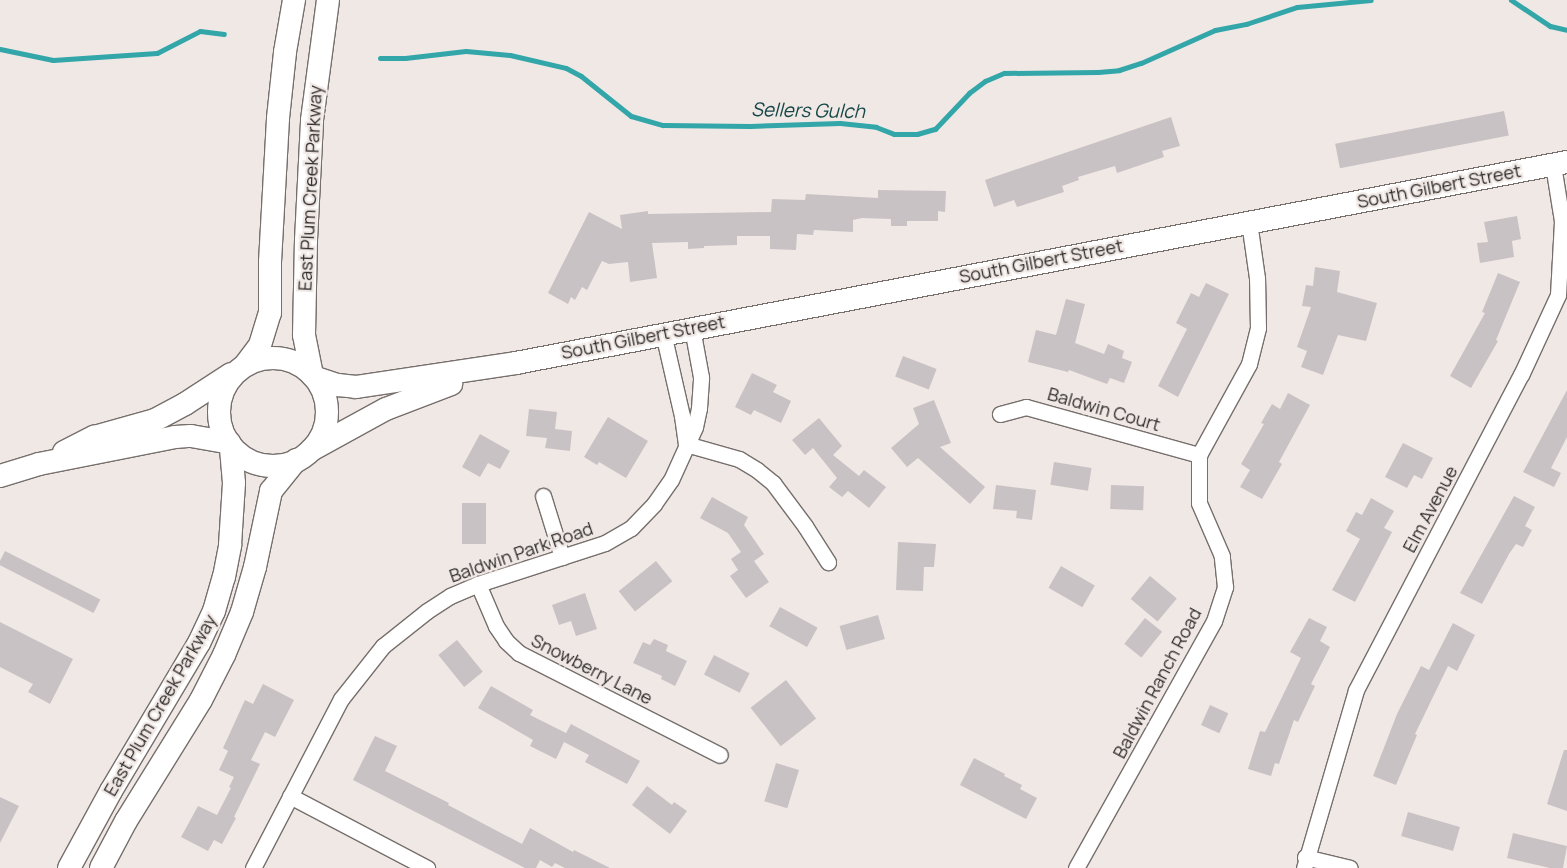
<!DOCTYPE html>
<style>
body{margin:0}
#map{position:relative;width:1567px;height:868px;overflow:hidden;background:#f0e8e5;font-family:Manrope,sans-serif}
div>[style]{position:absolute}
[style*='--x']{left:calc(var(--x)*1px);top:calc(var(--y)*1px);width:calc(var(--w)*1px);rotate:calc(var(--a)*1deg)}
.stream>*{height:5px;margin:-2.5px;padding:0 2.5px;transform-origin:2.5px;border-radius:2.5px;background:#32a6a8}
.building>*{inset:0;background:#c9c2c5;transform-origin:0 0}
.roads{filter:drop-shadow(1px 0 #766f6c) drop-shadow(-1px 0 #766f6c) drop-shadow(0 1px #766f6c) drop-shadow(0 -1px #766f6c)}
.street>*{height:15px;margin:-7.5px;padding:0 7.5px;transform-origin:7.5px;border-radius:7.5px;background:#fff}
.secondary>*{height:22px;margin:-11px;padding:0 11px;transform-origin:11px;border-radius:11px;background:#fff}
.secondary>.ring{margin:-11px;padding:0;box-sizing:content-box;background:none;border:22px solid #fff;border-radius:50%}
span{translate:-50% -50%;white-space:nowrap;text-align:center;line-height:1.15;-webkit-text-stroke:4.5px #f0e8e5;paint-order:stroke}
.street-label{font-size:18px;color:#2e2b2a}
.water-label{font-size:19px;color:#154748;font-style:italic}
</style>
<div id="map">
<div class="stream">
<i style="--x:1511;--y:0;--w:47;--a:33.7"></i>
<i style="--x:1550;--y:26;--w:17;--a:13"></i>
<i style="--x:0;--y:49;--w:54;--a:11.7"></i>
<i style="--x:53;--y:60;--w:104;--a:-3.9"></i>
<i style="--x:157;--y:53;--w:48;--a:-27.1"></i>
<i style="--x:200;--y:31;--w:24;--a:7"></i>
<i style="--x:380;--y:58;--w:25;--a:0"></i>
<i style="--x:405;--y:58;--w:61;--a:-6.5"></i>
<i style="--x:466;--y:51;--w:44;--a:5.2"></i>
<i style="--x:510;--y:55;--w:57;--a:13.1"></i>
<i style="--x:566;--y:68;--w:17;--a:28"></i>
<i style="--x:581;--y:76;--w:64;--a:38.7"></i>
<i style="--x:631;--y:116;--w:33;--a:16"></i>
<i style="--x:663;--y:125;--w:87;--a:0.7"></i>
<i style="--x:750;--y:126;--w:90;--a:-1.9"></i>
<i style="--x:840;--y:123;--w:36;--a:6"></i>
<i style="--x:876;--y:127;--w:19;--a:21"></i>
<i style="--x:894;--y:134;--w:23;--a:0"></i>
<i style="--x:917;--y:134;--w:19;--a:-16"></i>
<i style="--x:935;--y:129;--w:50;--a:-46.6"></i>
<i style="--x:969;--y:93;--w:20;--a:-37"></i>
<i style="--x:985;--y:81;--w:21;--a:-23"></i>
<i style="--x:1004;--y:73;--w:94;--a:-0.6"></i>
<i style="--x:1098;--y:72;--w:21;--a:-5"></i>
<i style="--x:1119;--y:70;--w:23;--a:-18"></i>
<i style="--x:1141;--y:63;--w:81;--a:-24"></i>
<i style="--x:1215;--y:30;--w:32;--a:-11"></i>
<i style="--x:1246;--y:24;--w:54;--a:-18.4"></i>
<i style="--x:1297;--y:7;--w:74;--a:-5.4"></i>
</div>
<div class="building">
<i style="left:1504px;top:111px;width:25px;height:172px;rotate:79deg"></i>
<i style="clip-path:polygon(1171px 117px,1180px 146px,1162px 151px,1164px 157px,1117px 173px,1115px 166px,1078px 177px,1079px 180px,1062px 186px,1064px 192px,1017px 207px,1014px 200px,994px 207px,985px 180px)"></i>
<i style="clip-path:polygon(878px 190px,946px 191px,945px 212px,938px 211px,938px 221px,907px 221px,907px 226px,891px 226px,891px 219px,862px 218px,853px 220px,853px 232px,814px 230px,813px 235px,797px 234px,796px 250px,770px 249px,770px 236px,737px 236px,737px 245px,704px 246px,704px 248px,688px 249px,688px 242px,652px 243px,657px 278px,630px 282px,628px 262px,609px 264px,602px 261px,587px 290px,582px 287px,575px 300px,571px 297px,568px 304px,548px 293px,589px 212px,622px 229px,620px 215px,648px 211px,648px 214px,771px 212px,772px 199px,805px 200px,806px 194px,878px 198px)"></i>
<i style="clip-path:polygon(1517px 216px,1521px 239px,1512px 241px,1514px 257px,1480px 263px,1477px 243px,1488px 242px,1484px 222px)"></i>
<i style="clip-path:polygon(1315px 267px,1340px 271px,1337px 292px,1377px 303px,1366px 341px,1338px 335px,1323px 375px,1301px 367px,1307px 351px,1297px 347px,1311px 307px,1302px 306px,1306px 285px,1313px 286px)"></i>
<i style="clip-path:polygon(1498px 273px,1520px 282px,1496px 340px,1498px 341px,1471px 388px,1450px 376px,1485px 313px,1482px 312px)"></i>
<i style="clip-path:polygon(1206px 283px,1229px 294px,1178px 397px,1158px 386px,1187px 329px,1176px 323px,1191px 293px,1199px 297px)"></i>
<i style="clip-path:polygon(1066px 299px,1085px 304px,1075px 343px,1104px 354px,1108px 344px,1124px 351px,1122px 358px,1132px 362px,1124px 383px,1110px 378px,1107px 384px,1069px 370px,1068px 372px,1028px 362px,1036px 330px,1056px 335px)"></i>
<i style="left:903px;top:356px;width:36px;height:22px;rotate:21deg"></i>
<i style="clip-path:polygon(752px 373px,777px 385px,773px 392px,791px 401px,781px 423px,754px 410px,751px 415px,735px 407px)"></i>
<i style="clip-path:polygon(1567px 390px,1567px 437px,1551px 468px,1561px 473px,1554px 487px,1523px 472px)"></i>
<i style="clip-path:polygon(1288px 393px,1310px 405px,1279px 462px,1282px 464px,1262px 499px,1240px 487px,1250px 470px,1241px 464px,1264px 424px,1261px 423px,1272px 404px,1280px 409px)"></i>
<i style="clip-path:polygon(934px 400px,951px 443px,940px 447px,985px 487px,970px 504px,918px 458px,907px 467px,891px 448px,919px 424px,913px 408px)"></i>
<i style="clip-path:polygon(529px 409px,557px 412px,555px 429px,572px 431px,570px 451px,545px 448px,547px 438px,526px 436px)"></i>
<i style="clip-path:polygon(608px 417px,648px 441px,626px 478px,599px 462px,597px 465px,584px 457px)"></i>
<i style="clip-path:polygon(819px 418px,842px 446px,833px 455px,859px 476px,864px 470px,886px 487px,869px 508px,848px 491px,842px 497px,829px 487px,837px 478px,813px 448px,805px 455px,792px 440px)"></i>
<i style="clip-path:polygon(480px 434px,510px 451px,500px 469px,488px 463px,480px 477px,462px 467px)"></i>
<i style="clip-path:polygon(1403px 443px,1433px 458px,1422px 479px,1414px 475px,1407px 488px,1385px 477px)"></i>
<i style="left:1054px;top:462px;width:38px;height:23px;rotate:9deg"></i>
<i style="clip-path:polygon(996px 485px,1036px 490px,1032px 520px,1016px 518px,1017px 511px,993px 509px)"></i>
<i style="left:1111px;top:485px;width:33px;height:24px;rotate:2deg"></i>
<i style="clip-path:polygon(1514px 496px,1535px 507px,1525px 526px,1532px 530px,1523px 547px,1516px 544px,1509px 554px,1482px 604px,1460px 593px)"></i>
<i style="clip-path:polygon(712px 497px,748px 517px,744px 525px,764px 554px,754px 561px,769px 582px,746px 598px,730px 576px,738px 570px,731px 559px,741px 552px,728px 533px,700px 518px)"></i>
<i style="clip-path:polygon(1371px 498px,1394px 511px,1384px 528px,1392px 532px,1355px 602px,1332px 590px,1360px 539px,1346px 531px,1356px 512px,1362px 515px)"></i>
<i style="left:462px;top:503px;width:24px;height:41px"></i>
<i style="clip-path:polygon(898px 542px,936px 544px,934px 567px,924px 567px,923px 591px,896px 590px)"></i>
<i style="left:5px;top:551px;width:107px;height:15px;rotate:27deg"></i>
<i style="left:656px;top:561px;width:26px;height:48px;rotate:51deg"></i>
<i style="left:1061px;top:566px;width:39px;height:25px;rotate:30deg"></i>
<i style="left:1150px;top:576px;width:35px;height:30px;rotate:40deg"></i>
<i style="clip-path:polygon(585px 593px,597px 629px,576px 636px,571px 621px,559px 625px,552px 605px)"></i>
<i style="left:780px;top:607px;width:43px;height:22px;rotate:29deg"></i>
<i style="left:878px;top:615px;width:25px;height:40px;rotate:74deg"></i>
<i style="left:1145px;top:618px;width:22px;height:33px;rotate:39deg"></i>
<i style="clip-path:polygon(1309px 618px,1327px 627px,1320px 641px,1330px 647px,1311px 684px,1315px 686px,1298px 722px,1294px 720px,1279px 764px,1275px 763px,1271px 776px,1248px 769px,1260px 731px,1265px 732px,1301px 658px,1290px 652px)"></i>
<i style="clip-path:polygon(0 622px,73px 659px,50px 704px,28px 692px,33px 684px,0 667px)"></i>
<i style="clip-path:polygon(1453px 623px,1475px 635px,1457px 671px,1448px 666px,1415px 734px,1417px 735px,1396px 785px,1373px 776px,1397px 714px,1421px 666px,1429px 670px)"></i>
<i style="clip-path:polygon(654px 639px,668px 645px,666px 651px,687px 661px,675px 686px,661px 679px,662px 676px,633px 663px,643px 642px,650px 645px)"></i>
<i style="left:457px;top:640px;width:41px;height:24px;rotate:51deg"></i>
<i style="left:714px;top:655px;width:40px;height:22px;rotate:27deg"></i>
<i style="left:786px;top:680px;width:49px;height:45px;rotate:52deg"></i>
<i style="clip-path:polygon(263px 684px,294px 700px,275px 737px,265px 732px,251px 760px,260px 764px,234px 817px,236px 818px,222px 844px,214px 840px,208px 851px,181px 837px,198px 806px,217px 815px,231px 788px,229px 787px,234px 777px,219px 770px,228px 751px,223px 748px,245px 700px,253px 704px)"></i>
<i style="clip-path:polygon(491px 686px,533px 710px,530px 715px,566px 733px,571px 724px,640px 761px,627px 784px,585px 762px,589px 755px,564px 742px,556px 759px,530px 746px,533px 740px,478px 708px)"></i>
<i style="left:1210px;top:705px;width:20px;height:22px;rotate:24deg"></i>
<i style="clip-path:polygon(375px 736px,397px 746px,385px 771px,449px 803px,448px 805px,522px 844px,530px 828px,573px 852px,574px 850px,610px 868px,565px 868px,555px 863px,552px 867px,540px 860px,536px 868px,525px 868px,353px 780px)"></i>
<i style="clip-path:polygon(1564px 750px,1567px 750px,1567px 811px,1547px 804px)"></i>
<i style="clip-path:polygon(974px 758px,1005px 774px,1004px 776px,1022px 785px,1020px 789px,1037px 798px,1026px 819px,960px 785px)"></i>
<i style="left:776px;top:763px;width:24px;height:40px;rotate:17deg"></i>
<i style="clip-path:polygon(647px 786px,672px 805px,674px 802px,687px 811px,670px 834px,632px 805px)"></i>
<i style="clip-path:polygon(0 797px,19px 806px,0 843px)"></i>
<i style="left:1408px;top:812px;width:54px;height:25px;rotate:16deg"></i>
<i style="clip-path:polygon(1513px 833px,1567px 846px,1563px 868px,1550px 868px,1507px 858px)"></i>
</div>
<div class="roads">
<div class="street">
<i style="--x:663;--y:333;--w:85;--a:77.1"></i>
<i style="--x:682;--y:416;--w:28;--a:82"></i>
<i style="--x:1000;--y:414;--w:27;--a:-15"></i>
<i style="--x:1026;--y:407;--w:180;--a:15.5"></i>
<i style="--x:686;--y:444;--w:55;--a:15.8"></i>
<i style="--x:739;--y:459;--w:21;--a:31"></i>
<i style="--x:757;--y:470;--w:21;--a:39"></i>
<i style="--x:773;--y:483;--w:54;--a:53.3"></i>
<i style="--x:805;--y:526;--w:43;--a:57.4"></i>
<i style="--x:543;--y:496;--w:64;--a:72.7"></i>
<i style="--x:478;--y:584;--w:46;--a:66.8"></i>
<i style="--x:496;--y:626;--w:18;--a:56"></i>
<i style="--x:506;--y:641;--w:18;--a:43"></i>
<i style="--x:519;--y:653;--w:225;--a:26.9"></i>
<i style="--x:290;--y:796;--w:155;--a:27.7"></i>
<i style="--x:1305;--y:857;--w:46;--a:13.7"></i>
<i style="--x:253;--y:868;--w:191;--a:-62.5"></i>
<i style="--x:341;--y:699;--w:68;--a:-51.6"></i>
<i style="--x:383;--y:646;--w:56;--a:-38.5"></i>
<i style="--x:427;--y:611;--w:27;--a:-33"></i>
<i style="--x:450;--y:596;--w:30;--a:-23"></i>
<i style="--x:478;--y:584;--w:133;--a:-17.9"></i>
<i style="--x:605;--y:543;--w:30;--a:-30"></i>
<i style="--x:631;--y:528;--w:33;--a:-46"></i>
<i style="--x:654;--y:504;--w:29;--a:-55"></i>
<i style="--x:671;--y:480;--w:58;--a:-65.6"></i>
<i style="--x:695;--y:427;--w:19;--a:-78"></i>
<i style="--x:699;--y:408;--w:31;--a:-86"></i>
<i style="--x:701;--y:377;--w:50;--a:-100.4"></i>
<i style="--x:1076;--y:868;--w:283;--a:-60.8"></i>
<i style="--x:1214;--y:621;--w:36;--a:-72"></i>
<i style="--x:1225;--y:587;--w:31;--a:-96"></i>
<i style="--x:1222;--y:556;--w:58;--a:-113.5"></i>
<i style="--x:1199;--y:503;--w:48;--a:-90"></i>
<i style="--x:1199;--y:455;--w:104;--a:-61.2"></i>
<i style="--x:1249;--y:364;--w:37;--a:-76"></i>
<i style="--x:1258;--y:328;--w:50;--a:-91.1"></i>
<i style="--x:1257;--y:278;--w:57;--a:-98.1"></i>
<i style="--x:1304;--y:868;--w:185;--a:-73.7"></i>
<i style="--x:1356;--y:690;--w:356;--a:-62.4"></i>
<i style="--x:1521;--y:375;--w:88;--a:-65.2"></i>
<i style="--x:1558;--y:295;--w:74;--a:-86.9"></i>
<i style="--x:1562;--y:221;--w:57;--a:-99.1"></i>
</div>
<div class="secondary">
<i class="ring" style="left:219px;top:358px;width:86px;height:86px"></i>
<i style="--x:245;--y:365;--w:25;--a:-53"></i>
<i style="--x:260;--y:345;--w:34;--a:-73"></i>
<i style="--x:270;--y:313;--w:51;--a:-90"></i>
<i style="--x:270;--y:262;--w:144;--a:-86.8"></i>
<i style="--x:278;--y:118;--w:66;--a:-83.9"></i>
<i style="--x:285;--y:52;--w:53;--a:-80.2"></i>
<i style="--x:312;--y:375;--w:41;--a:-101.3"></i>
<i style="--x:304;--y:335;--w:95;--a:-88.8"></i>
<i style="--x:306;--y:240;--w:120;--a:-87.1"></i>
<i style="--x:312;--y:120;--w:121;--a:-82.4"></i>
<i style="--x:316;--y:378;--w:23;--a:18"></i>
<i style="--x:338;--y:385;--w:18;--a:6"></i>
<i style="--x:356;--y:387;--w:162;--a:-8.5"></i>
<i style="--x:516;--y:363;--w:1070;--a:-10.83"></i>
<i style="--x:311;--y:450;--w:85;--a:-28.7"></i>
<i style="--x:386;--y:409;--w:70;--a:-21"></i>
<i style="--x:64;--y:452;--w:34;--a:-27"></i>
<i style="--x:94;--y:437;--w:63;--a:-15.6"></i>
<i style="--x:155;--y:420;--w:34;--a:-28"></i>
<i style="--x:185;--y:404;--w:55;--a:-33.1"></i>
<i style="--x:0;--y:476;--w:41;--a:-17.1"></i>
<i style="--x:39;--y:464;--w:139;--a:-11.2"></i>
<i style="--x:175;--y:437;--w:16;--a:-4"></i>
<i style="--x:191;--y:436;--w:39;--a:10"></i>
<i style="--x:69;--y:868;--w:88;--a:-61.4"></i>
<i style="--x:111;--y:791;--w:172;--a:-59.3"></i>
<i style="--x:199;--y:643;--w:35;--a:-65"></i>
<i style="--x:214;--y:611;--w:35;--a:-74"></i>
<i style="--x:224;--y:577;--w:33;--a:-79"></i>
<i style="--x:230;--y:545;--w:62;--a:-86.3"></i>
<i style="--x:234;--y:483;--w:37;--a:-95"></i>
<i style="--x:101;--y:868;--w:53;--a:-62"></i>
<i style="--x:126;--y:821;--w:142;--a:-58.2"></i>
<i style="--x:201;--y:700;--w:51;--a:-62.9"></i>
<i style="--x:224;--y:655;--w:47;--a:-67.3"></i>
<i style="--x:242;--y:612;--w:47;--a:-73.9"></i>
<i style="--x:255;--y:567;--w:78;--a:-78.1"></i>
<i style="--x:271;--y:491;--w:40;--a:-51"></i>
</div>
</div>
<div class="street-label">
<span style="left:1439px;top:186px;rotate:-11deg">South Gilbert Street</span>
<span style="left:310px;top:188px;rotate:-87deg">East Plum Creek Parkway</span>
<span style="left:1041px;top:261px;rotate:-11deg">South Gilbert Street</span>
<span style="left:643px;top:337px;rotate:-11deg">South Gilbert Street</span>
<span style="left:1104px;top:409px;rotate:16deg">Baldwin Court</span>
<span style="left:1430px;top:509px;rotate:-62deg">Elm Avenue</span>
<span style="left:521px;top:552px;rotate:-19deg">Baldwin Park Road</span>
<span style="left:592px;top:669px;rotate:27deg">Snowberry Lane</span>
<span style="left:1157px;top:683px;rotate:-62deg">Baldwin Ranch Road</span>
<span style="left:160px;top:705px;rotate:-60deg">East Plum Creek Parkway</span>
</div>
<div class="water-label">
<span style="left:808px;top:111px;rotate:1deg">Sellers Gulch</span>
</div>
</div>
